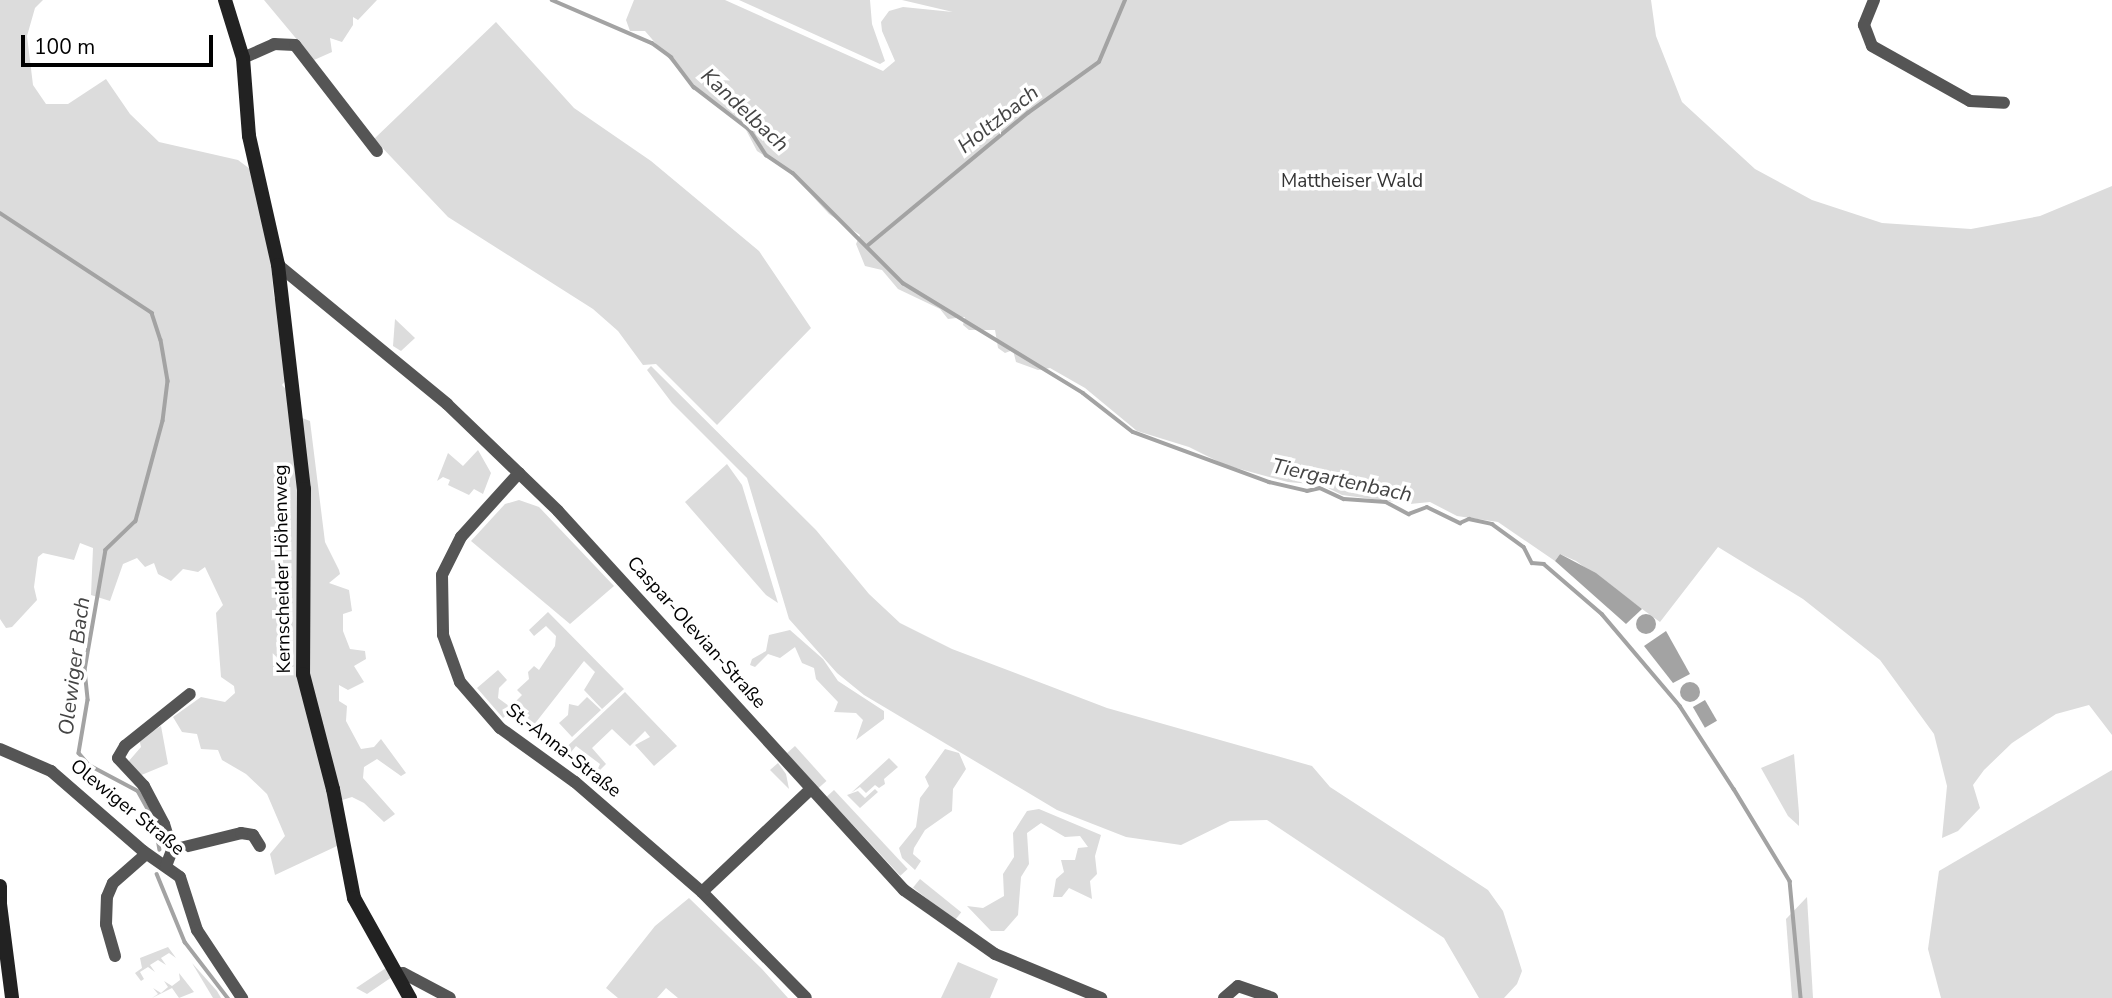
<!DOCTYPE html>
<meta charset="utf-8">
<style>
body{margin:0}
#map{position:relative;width:2112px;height:998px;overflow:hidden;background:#fff;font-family:"Nunito Sans",sans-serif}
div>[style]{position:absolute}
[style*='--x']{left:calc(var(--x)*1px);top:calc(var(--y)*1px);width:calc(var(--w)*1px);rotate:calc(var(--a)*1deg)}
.green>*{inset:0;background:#dcdcdc;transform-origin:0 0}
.water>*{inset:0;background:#a3a3a3;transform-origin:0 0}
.round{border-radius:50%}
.stream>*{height:3.5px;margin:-1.75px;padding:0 1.75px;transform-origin:1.75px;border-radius:1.75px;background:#a3a3a3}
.street>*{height:12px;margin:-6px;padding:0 6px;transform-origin:6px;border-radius:6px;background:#555}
.secondary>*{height:14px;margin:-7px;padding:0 7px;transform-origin:7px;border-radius:7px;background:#222}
span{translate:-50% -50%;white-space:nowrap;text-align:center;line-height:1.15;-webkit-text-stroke:7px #fff;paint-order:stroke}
.park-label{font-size:19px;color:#333}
.street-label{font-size:19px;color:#000}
.water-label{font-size:21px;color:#444;font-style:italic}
.scale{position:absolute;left:21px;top:35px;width:192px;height:32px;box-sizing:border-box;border:4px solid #000;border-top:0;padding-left:9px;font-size:21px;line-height:24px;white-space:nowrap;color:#000;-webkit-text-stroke:5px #fff;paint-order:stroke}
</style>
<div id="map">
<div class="green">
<i style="clip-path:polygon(0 0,43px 0,35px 8px,27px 36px,33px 85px,46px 104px,68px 104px,106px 79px,130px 114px,159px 142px,238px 160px,250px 169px,270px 252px,274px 298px,282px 304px,288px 378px,282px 385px,292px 395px,297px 416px,310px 421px,325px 542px,339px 570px,340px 574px,329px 583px,349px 590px,352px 611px,343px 614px,343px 631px,350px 649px,365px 651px,366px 659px,354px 666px,364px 682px,348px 690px,339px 685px,339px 701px,347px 706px,346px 721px,361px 749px,374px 747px,381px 739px,406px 773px,401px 776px,377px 759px,364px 767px,363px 778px,395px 814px,384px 822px,364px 803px,352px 797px,339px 801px,337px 846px,275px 875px,270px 854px,285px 836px,267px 794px,246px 774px,222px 760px,218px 750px,201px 749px,197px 734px,182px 732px,173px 717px,201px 697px,225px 702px,235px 693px,234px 686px,221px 677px,216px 613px,223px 605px,205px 567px,198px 572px,183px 569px,171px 581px,158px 574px,154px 563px,145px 567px,137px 558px,123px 564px,110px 601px,91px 595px,93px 548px,80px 543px,74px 560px,43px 553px,38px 557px,34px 587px,37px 600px,12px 627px,6px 628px,0 619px)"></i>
<i style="clip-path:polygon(264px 0,377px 0,358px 20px,353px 17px,353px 25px,342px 42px,330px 38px,332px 52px,314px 60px)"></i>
<i style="clip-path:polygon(634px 0,725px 0,883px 71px,895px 61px,882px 31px,881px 22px,889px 11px,903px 7px,953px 12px,902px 0,1651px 0,1656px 36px,1682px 102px,1755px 169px,1812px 200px,1882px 223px,1971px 229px,2040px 216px,2112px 186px,2112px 735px,2089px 705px,2056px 714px,2012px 743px,1984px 770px,1973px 785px,1980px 808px,1958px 831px,1942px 838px,1947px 786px,1934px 734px,1880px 660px,1803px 599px,1718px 547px,1660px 622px,1576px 561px,1560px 554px,1555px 561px,1498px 522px,1457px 516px,1430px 502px,1410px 504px,1342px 495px,1322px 485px,1288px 482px,1225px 465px,1189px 447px,1137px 431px,1085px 388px,1050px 368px,1038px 370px,1016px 362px,1013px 350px,1005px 353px,998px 348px,995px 330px,969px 330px,963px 325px,965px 317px,948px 319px,940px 309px,898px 289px,882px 270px,865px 266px,856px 244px,860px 235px,829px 214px,792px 174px,757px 151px,745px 128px,696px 90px,645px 31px,630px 31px,626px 20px)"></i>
<i style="clip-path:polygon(739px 0,870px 0,872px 24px,885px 61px,880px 64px)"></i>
<i style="clip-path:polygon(496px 22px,574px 108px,651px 161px,759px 251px,811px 328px,717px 425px,656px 364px,643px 365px,618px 331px,593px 309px,448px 217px,374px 139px)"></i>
<i style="clip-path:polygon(395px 319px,415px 338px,401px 351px,393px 346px)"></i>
<i style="clip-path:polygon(651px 366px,816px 530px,869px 594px,900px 623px,952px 649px,1107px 708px,1312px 766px,1330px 787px,1488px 890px,1503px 911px,1518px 958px,1522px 971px,1517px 984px,1504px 998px,1479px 998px,1444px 938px,1267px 820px,1230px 821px,1181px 845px,1126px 837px,1057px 810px,864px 695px,837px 673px,789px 619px,747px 478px,672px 403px,647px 370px)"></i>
<i style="clip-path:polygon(478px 450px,491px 473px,483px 494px,474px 489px,469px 495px,448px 485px,450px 480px,443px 477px,437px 481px,448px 453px,463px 466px)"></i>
<i style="clip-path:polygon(727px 464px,742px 485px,778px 603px,766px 595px,685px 502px)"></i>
<i style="clip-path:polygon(519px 500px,539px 507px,614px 586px,570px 624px,471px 541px,505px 504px)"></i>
<i style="clip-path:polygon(548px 612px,624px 689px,602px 709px,584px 690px,595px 672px,584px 661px,533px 726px,512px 705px,522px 695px,517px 690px,529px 679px,528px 672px,534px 666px,539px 670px,555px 646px,556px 636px,546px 626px,534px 636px,529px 630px)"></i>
<i style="clip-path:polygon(790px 630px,823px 659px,838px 681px,884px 711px,884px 719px,856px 740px,863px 720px,856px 713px,834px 712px,838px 702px,816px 679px,814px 668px,802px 663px,795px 647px,780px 658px,768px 654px,755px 667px,750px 665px,752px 659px,766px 651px,769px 635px)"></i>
<i style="clip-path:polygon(498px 670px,507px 680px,499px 688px,498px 698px,513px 709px,503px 718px,477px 688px)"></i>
<i style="clip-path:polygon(625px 692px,677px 746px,654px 766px,635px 745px,650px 737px,645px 731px,630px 746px,612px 729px,592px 748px,606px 764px,595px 775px,600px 764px,576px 746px,566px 758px,559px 754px)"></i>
<i style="clip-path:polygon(587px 697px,601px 710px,572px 737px,559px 723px,568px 715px,569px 704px,578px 706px)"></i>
<i style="clip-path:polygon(161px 726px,168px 764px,139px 776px,128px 762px,141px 747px,139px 739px)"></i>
<i style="left:795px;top:746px;width:47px;height:11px;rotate:48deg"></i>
<i style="clip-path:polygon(945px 749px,959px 753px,966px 769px,953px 789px,952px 811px,925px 830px,914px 848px,913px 854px,921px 861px,915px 870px,902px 858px,899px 848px,916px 827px,920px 798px,929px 786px,925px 777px)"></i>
<i style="clip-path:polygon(1794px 754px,1799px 813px,1799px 826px,1788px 816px,1761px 768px)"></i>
<i style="clip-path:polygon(889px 758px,898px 767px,884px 779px,885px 784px,879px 788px,875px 785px,866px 793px,860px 787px,851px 793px)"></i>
<i style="clip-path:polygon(778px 763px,786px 774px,789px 789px,770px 770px)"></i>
<i style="clip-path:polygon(2112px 770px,2112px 998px,1941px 998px,1928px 949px,1939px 871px)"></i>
<i style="clip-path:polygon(875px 789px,878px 792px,860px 808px,847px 795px,858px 791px,865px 798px)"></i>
<i style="left:834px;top:790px;width:108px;height:10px;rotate:47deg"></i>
<i style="clip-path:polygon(1039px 809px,1101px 835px,1095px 856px,1097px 874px,1090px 881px,1092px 899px,1069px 888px,1062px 897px,1053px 897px,1056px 879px,1064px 872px,1061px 860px,1075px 860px,1078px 848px,1088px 847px,1080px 836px,1065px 837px,1041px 823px,1027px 833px,1029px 864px,1021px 877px,1018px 915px,1004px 931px,991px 931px,967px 906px,983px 908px,1004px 896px,1003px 874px,1014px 857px,1013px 833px,1027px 811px)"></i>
<i style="left:920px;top:879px;width:53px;height:11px;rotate:39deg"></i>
<i style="clip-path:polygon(1807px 897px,1813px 998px,1792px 998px,1786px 919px)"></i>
<i style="clip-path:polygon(689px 898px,762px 969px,788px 998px,678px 998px,666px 988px,657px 998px,618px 998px,606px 988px,655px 926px)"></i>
<i style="clip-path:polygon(168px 947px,176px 958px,169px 953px,161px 958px,166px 965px,158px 960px,150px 965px,155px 972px,148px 967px,140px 972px,144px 979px,141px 981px,135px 973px,142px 968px,140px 958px)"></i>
<i style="clip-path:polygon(958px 962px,998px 979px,990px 998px,941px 998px)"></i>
<i style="clip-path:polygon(192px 963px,217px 991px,221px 998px,213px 998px)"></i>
<i style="clip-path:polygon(386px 968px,392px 977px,367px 994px,356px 988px)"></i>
<i style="clip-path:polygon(179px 973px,194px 992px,179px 998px,172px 988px,152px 998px,158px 994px,153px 988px,161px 993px,168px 987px,164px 981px,172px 986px,180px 980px)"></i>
</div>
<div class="water">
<i style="clip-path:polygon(1560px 554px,1596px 573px,1642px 609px,1626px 624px,1555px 561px)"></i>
<i class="round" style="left:1636px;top:614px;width:20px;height:20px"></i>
<i style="clip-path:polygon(1666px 631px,1690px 674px,1673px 683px,1644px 646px)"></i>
<i class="round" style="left:1680px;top:682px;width:20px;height:20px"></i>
<i style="left:1705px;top:700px;width:24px;height:14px;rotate:60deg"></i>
</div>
<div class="stream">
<i style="--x:552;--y:0;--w:109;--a:23.3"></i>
<i style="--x:652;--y:43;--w:24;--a:36"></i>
<i style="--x:671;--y:57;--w:38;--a:53"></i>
<i style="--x:694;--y:87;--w:71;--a:37.5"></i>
<i style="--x:750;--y:130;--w:30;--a:57"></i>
<i style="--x:766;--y:155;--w:32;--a:34"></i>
<i style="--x:793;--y:173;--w:156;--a:45"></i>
<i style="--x:903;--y:283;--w:211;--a:31.4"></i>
<i style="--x:1083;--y:393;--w:63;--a:38"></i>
<i style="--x:1133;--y:432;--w:145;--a:20.2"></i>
<i style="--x:1269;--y:482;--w:39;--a:13"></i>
<i style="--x:1307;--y:491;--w:13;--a:-13"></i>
<i style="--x:1320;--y:488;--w:26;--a:25"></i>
<i style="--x:1344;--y:499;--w:42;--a:4.1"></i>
<i style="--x:1386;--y:502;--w:26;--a:28"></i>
<i style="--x:1409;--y:514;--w:19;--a:-21"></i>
<i style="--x:1427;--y:507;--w:37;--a:26"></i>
<i style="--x:1460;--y:523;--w:10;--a:-24"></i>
<i style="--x:1469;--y:519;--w:24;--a:12"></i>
<i style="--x:1492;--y:524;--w:39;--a:36"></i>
<i style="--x:1524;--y:547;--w:18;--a:63"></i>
<i style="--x:1532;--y:563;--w:12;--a:5"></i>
<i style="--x:1544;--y:564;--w:77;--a:40.8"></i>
<i style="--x:1602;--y:614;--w:121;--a:49.7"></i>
<i style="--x:1680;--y:706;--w:99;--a:57"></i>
<i style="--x:1734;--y:789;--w:108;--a:58.7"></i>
<i style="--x:1790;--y:881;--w:118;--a:84.6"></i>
<i style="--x:0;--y:213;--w:182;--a:33.3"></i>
<i style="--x:152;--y:313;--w:28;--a:72"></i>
<i style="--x:161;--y:340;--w:42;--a:80.3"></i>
<i style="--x:168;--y:381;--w:40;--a:97.1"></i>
<i style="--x:163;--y:421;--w:104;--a:105.1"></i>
<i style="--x:136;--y:521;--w:42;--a:136"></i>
<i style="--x:106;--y:550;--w:122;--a:99.9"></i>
<i style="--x:85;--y:670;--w:30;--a:84"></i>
<i style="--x:88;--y:700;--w:54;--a:99.6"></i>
<i style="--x:79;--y:753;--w:16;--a:50"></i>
<i style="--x:89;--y:765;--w:55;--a:28"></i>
<i style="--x:138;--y:791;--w:35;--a:61"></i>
<i style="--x:155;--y:822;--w:28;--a:80"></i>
<i style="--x:867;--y:246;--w:209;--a:-39.6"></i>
<i style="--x:1028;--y:113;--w:87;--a:-35.7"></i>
<i style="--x:1099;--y:62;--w:67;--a:-67.2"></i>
<i style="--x:157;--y:874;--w:74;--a:67.6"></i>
<i style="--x:185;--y:942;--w:71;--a:52.5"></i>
</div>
<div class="street">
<i style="--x:1874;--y:0;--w:27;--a:112"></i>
<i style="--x:1864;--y:25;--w:22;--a:69"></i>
<i style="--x:1872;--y:46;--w:112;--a:29.3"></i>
<i style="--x:1970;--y:101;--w:34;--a:3"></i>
<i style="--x:243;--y:58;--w:34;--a:-24"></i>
<i style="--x:274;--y:44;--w:21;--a:3"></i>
<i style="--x:295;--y:45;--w:134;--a:52.3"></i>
<i style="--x:278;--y:265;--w:219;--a:39.4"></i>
<i style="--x:447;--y:404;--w:154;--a:43.9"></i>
<i style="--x:558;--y:511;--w:513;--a:47.61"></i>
<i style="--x:904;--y:890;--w:111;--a:35.1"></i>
<i style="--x:995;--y:954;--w:115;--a:22.5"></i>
<i style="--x:519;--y:473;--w:86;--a:132.2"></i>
<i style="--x:461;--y:537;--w:42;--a:116.6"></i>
<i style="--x:442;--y:575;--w:60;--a:89"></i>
<i style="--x:443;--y:635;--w:50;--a:70.1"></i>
<i style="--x:460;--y:682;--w:61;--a:49"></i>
<i style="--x:500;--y:728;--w:92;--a:35.8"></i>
<i style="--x:575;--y:782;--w:168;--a:40.9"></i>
<i style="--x:702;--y:892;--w:148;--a:45.5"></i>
<i style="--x:0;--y:749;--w:56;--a:23.3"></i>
<i style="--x:51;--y:771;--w:122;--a:41"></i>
<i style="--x:143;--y:851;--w:45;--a:35.1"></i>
<i style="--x:180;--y:877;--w:56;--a:72.2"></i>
<i style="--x:197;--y:930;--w:82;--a:56.5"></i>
<i style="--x:172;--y:850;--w:71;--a:-13.8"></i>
<i style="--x:241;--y:833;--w:12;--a:9"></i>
<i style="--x:253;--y:835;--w:13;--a:58"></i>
<i style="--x:166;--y:866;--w:17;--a:-69"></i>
<i style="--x:172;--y:850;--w:27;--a:-107"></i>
<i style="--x:164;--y:824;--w:43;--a:-117.8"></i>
<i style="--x:144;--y:786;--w:38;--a:-133"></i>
<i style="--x:118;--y:758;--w:14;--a:-60"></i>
<i style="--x:125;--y:746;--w:83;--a:-38.7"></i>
<i style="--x:702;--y:892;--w:150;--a:-43.4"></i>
<i style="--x:115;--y:956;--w:33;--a:-106"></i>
<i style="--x:106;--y:924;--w:27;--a:-88"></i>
<i style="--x:107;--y:897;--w:15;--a:-67"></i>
<i style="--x:113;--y:883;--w:44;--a:-41.3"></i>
<i style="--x:397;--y:975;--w:6;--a:-18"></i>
<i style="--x:403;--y:973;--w:53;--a:28"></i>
<i style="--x:1224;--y:998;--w:18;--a:-41"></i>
<i style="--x:1238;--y:986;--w:36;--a:19"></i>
</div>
<div class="secondary">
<i style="--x:225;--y:0;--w:61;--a:72.8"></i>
<i style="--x:243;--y:58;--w:78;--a:85.6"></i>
<i style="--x:249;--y:136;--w:132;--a:77.3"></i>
<i style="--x:278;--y:265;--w:226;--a:83.4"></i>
<i style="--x:304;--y:489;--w:185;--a:90.3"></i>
<i style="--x:303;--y:674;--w:119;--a:75.4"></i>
<i style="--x:333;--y:789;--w:111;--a:79.1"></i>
<i style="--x:354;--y:898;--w:115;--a:60.8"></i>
<i style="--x:0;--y:886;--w:20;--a:90"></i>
<i style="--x:0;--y:904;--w:95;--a:82.7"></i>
</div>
<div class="park-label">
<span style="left:1352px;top:182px">Mattheiser Wald</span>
</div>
<div class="street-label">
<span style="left:283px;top:569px;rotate:-91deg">Kernscheider Höhenweg</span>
<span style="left:696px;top:633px;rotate:48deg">Caspar-Olevian-Straße</span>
<span style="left:563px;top:751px;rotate:38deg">St.-Anna-Straße</span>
<span style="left:127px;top:808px;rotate:39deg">Olewiger Straße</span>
</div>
<div class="water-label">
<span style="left:745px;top:110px;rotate:43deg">Kandelbach</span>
<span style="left:998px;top:119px;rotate:-38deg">Holtzbach</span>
<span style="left:1342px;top:480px;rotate:12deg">Tiergartenbach</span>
<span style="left:74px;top:666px;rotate:-83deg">Olewiger Bach</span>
</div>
<div class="scale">100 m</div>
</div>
